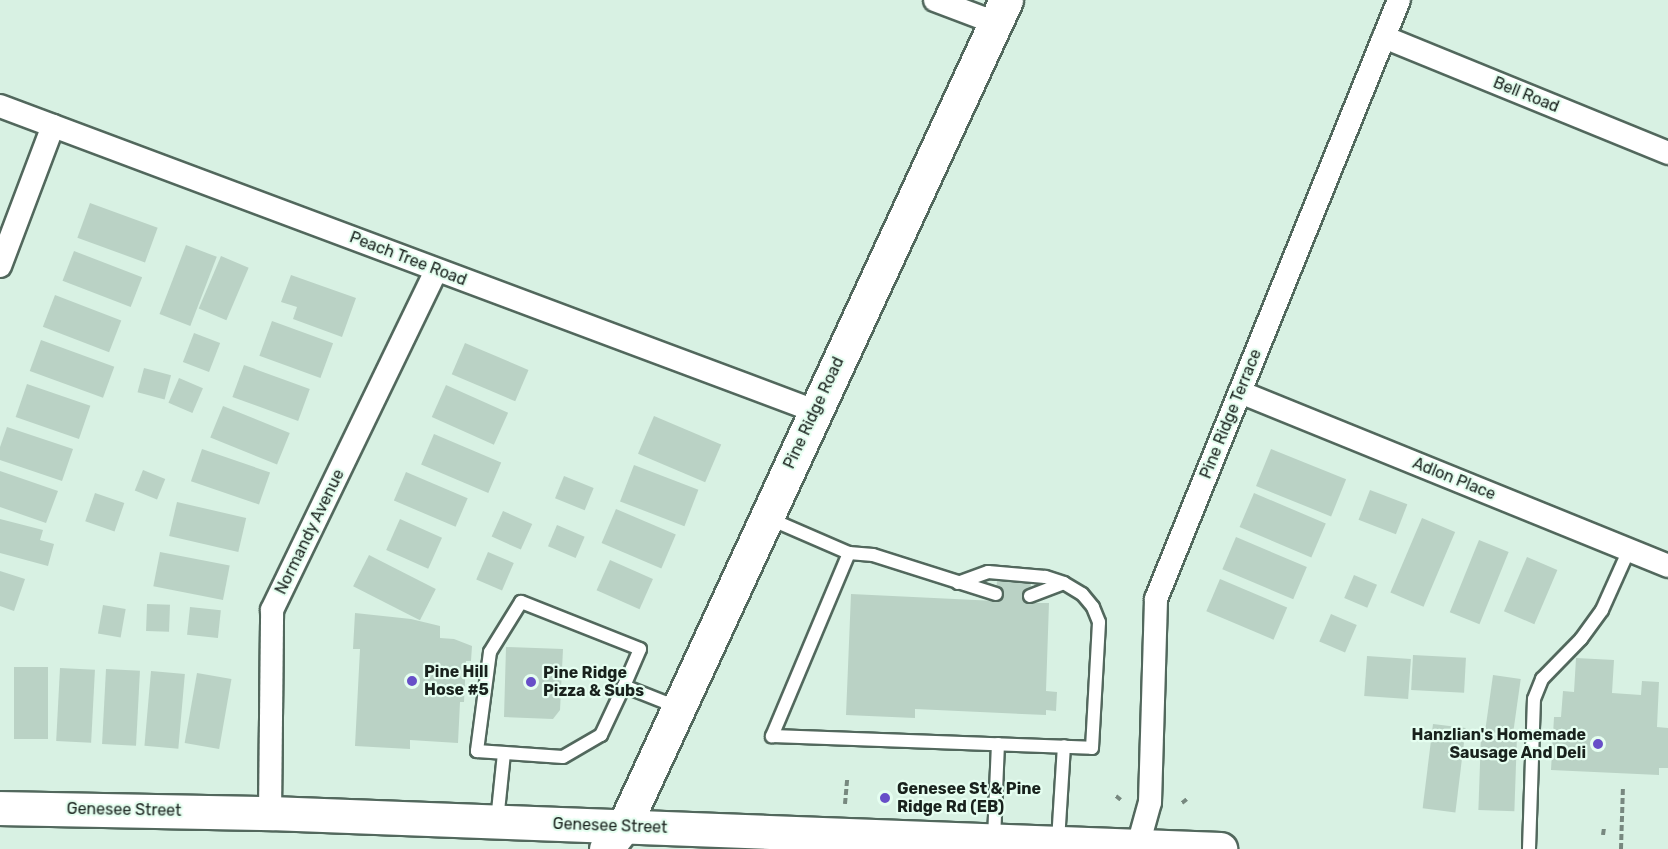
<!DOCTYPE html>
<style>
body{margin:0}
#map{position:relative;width:1668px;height:849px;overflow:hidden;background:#d8f1e3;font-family:Rubik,sans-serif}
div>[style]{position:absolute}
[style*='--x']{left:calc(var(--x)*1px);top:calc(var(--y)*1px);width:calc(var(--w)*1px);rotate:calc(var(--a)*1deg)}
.building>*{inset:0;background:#bad2c5;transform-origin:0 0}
.path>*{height:4px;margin-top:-2px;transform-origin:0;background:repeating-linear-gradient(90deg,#77887f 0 6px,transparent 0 9px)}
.roads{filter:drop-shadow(2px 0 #52685d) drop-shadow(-2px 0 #52685d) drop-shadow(0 2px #52685d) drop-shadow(0 -2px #52685d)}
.lane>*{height:12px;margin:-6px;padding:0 6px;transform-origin:6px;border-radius:6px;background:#fff}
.street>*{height:22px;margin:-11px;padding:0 11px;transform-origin:11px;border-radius:11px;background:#fff}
.secondary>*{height:33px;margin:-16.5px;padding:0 16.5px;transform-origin:16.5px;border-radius:16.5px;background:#fff}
.dots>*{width:16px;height:16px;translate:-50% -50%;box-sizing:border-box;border:3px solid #e5fef0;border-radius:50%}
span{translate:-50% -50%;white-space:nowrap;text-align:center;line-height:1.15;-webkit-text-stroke:4.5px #e5fef0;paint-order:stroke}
.street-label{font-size:16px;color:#19221d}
.poi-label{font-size:16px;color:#19221d;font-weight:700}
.left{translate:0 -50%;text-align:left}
.right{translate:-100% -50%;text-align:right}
</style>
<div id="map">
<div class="building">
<i style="left:90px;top:203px;width:72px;height:37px;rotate:20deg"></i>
<i style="left:186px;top:245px;width:33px;height:74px;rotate:21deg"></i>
<i style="left:74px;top:251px;width:73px;height:32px;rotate:21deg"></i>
<i style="left:221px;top:256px;width:30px;height:57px;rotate:23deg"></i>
<i style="clip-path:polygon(291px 275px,356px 298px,342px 337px,293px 319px,297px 307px,281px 302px)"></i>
<i style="left:55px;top:295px;width:71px;height:34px;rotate:21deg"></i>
<i style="left:272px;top:321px;width:65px;height:37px;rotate:20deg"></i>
<i style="left:194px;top:333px;width:28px;height:31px;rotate:21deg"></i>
<i style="left:41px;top:340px;width:78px;height:33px;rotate:20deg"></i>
<i style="left:465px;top:343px;width:69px;height:34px;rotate:23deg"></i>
<i style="left:244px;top:365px;width:70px;height:34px;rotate:20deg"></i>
<i style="left:144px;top:368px;width:28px;height:25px;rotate:15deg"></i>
<i style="left:179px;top:378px;width:26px;height:27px;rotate:23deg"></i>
<i style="left:27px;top:384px;width:67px;height:35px;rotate:19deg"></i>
<i style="left:446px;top:385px;width:68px;height:35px;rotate:24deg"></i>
<i style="left:223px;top:406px;width:72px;height:34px;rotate:22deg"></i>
<i style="left:654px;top:416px;width:73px;height:41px;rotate:23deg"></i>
<i style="clip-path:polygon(7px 427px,73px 449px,62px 481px,0 460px,0 447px)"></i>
<i style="left:434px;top:434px;width:73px;height:33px;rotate:23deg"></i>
<i style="left:202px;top:449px;width:72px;height:34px;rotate:19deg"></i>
<i style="left:1271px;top:449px;width:81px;height:40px;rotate:22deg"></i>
<i style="left:634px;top:465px;width:69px;height:39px;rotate:21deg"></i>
<i style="left:143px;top:470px;width:24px;height:22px;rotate:22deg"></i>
<i style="clip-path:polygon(0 471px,58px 491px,46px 523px,0 507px)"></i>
<i style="left:406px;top:472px;width:67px;height:31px;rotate:23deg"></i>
<i style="left:564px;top:476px;width:32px;height:24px;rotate:22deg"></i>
<i style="left:1370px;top:490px;width:40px;height:32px;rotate:21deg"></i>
<i style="left:95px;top:493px;width:31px;height:30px;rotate:19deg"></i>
<i style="left:1254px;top:493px;width:78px;height:37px;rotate:23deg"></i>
<i style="left:177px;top:502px;width:71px;height:35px;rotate:13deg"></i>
<i style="left:616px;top:509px;width:65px;height:37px;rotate:23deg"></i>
<i style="left:503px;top:511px;width:32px;height:28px;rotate:24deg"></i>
<i style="left:1422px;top:518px;width:36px;height:81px;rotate:23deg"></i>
<i style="clip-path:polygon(0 519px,43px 530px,40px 540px,54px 544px,48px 566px,0 553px)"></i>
<i style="left:400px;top:519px;width:46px;height:34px;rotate:24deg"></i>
<i style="left:557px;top:525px;width:30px;height:23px;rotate:23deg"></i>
<i style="left:1236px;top:537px;width:77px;height:35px;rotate:23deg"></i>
<i style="left:1479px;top:540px;width:32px;height:78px;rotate:22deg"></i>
<i style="left:160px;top:552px;width:71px;height:35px;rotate:11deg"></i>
<i style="left:488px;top:552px;width:28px;height:30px;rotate:23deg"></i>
<i style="left:369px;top:555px;width:75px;height:35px;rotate:27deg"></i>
<i style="left:1527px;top:557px;width:33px;height:59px;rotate:23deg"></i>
<i style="left:610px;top:560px;width:47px;height:33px;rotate:24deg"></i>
<i style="clip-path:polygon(0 571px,25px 579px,14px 611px,0 606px)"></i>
<i style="left:1354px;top:575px;width:25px;height:25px;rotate:23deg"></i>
<i style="clip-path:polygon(997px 579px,1031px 581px,1030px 603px,1049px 603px,1046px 691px,1057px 692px,1056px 711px,1046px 710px,1046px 715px,915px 709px,915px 718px,846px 715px,851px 594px,996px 601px)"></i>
<i style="left:1220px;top:579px;width:73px;height:35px;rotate:23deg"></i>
<i style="left:147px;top:604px;width:23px;height:27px;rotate:2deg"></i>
<i style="left:103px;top:605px;width:23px;height:29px;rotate:10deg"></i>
<i style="left:190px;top:607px;width:31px;height:28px;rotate:6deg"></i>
<i style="clip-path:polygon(355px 613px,411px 619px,440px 626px,440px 638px,454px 639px,472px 646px,471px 661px,466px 661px,464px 702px,460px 702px,458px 743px,410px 740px,410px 749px,355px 746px,360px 649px,353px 649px)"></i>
<i style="left:1331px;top:614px;width:28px;height:30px;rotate:23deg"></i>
<i style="clip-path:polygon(506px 647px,563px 649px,560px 710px,553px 719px,504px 717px)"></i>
<i style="left:1413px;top:655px;width:53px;height:35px;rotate:3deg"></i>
<i style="left:1367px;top:656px;width:44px;height:40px;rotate:4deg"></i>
<i style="clip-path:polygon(1576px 658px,1614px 660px,1612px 693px,1641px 695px,1642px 681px,1659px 682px,1657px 727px,1668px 728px,1668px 768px,1659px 768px,1659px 775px,1551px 770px,1554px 717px,1561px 717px,1563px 691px,1574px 692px)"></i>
<i style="left:14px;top:667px;width:34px;height:72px"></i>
<i style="left:60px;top:668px;width:35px;height:73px;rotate:3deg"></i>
<i style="left:106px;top:669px;width:34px;height:75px;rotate:3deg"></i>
<i style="left:151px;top:671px;width:34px;height:75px;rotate:5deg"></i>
<i style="left:197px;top:673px;width:35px;height:71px;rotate:10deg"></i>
<i style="left:1493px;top:675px;width:28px;height:57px;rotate:8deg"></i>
<i style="left:1433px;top:724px;width:33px;height:85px;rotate:7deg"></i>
<i style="left:1481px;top:735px;width:36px;height:75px;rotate:2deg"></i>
</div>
<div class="path">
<i style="--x:1116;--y:796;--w:6;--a:39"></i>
<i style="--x:1182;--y:803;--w:6;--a:-39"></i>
<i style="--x:845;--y:804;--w:25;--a:-85"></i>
<i style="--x:1603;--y:835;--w:7;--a:-82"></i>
<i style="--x:1621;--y:849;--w:63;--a:-88.2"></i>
</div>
<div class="roads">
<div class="lane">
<i style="--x:768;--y:518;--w:88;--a:23.4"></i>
<i style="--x:849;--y:553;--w:24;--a:5"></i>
<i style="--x:873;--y:555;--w:129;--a:17.6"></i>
<i style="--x:849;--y:553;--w:199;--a:112.8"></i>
<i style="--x:772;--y:736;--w:320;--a:2.1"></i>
<i style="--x:1092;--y:748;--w:126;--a:-86.8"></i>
<i style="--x:1099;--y:622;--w:16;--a:-112"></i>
<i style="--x:1093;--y:607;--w:17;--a:-130"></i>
<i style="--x:1082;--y:594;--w:21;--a:-149"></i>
<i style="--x:1064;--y:583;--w:20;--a:-162"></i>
<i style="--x:1045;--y:577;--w:57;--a:-175"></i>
<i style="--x:988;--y:572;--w:32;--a:160"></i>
<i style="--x:1030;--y:596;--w:36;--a:-21"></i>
<i style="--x:624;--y:686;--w:40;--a:-66.6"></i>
<i style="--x:640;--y:649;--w:128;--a:-158.4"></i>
<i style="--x:521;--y:602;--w:59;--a:121.8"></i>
<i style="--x:490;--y:652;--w:100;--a:97.5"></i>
<i style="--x:477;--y:751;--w:86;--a:4"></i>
<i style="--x:563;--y:757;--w:44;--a:-30.1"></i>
<i style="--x:601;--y:735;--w:54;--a:-64.9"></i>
<i style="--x:624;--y:686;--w:57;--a:21.6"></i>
<i style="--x:497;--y:821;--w:68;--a:-84.1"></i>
<i style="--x:994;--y:839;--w:95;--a:-87.6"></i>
<i style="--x:1058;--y:841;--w:95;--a:-86.4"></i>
<i style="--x:1529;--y:849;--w:150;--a:-88.1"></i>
<i style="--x:1534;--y:699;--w:22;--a:-68"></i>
<i style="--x:1542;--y:679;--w:56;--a:-45.7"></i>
<i style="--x:1581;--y:639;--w:36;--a:-54"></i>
<i style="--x:1602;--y:610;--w:66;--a:-65.8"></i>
</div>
<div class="street">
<i style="--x:935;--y:0;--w:65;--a:20.7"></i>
<i style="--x:1384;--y:37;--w:307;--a:22.2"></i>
<i style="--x:0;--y:106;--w:870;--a:20.52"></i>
<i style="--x:0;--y:266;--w:150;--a:-69.3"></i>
<i style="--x:1240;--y:392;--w:462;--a:22.1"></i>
<i style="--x:270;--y:813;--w:203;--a:-89.4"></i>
<i style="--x:272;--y:610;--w:377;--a:-64.2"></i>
<i style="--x:1137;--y:849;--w:49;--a:-74.5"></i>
<i style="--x:1150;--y:802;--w:203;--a:-88.3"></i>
<i style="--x:1156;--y:599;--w:646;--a:-67.92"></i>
</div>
<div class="secondary">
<i style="--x:0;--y:808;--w:270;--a:1.1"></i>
<i style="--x:270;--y:813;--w:951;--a:2.17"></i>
<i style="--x:606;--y:849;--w:29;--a:-52"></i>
<i style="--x:624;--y:826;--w:910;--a:-65.18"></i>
</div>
</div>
<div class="dots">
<i style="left:412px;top:681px;background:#674fc8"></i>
<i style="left:531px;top:682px;background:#674fc8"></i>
<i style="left:1598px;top:744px;background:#674fc8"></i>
<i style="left:885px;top:798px;background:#674fc8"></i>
</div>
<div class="street-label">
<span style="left:1526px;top:95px;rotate:22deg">Bell Road</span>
<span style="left:408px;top:259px;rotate:21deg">Peach Tree Road</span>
<span style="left:814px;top:413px;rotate:-65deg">Pine Ridge Road</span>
<span style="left:1231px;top:414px;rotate:-68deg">Pine Ridge Terrace</span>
<span style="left:1454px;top:479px;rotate:22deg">Adlon Place</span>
<span style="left:310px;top:532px;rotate:-64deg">Normandy Avenue</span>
<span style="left:124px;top:810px;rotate:1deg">Genesee Street</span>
<span style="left:610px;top:826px;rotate:2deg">Genesee Street</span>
</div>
<div class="poi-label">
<span class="left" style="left:424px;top:681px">Pine Hill<br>Hose #5</span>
<span class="left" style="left:543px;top:682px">Pine Ridge<br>Pizza &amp; Subs</span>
<span class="right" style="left:1586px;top:744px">Hanzlian's Homemade<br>Sausage And Deli</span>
<span class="left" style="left:897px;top:798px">Genesee St &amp; Pine<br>Ridge Rd (EB)</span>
</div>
</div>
